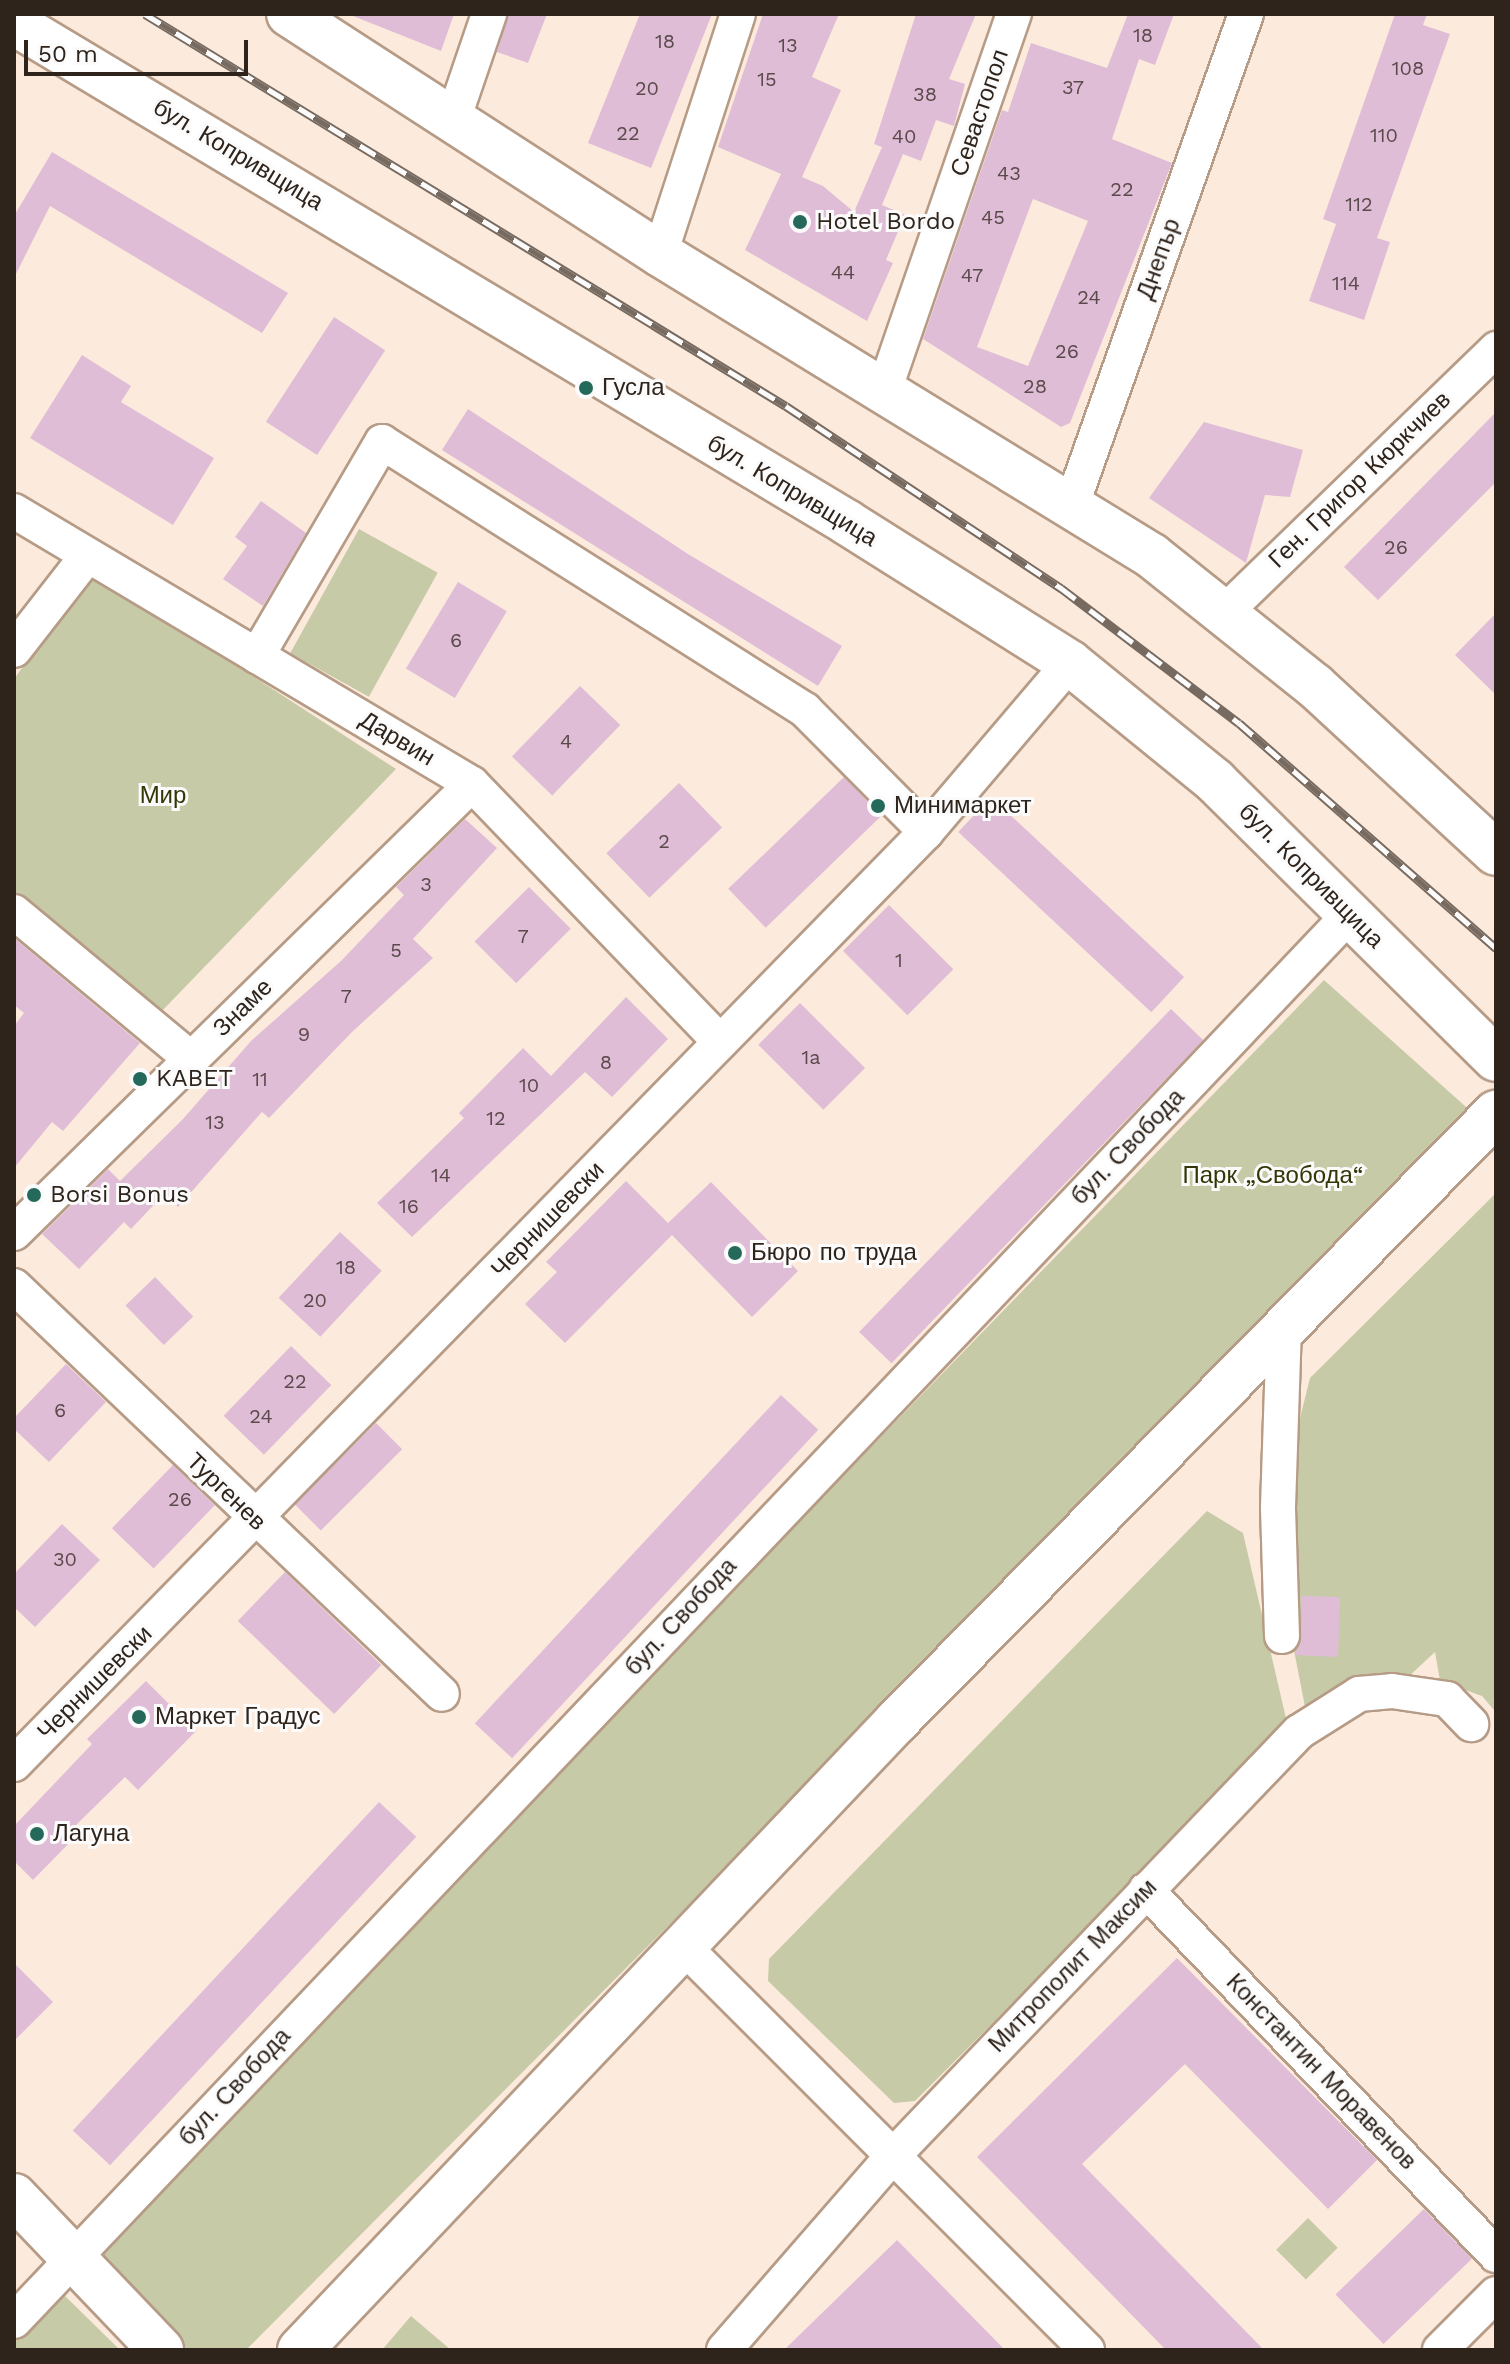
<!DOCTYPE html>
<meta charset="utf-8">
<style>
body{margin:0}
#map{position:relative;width:1510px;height:2364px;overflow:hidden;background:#fcebdd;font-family:"Work Sans",sans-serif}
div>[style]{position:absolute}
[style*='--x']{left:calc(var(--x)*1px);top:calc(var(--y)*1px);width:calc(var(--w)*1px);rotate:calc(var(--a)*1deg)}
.green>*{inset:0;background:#c7caa7;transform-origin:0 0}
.building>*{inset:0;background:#e0bdd7;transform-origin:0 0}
.roads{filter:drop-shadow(2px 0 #b69b86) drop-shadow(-2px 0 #b69b86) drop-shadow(0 2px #b69b86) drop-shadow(0 -2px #b69b86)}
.street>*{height:34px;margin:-17px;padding:0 17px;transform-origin:17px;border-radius:17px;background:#fff}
.secondary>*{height:44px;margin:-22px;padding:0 22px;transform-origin:22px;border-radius:22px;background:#fff}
.rail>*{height:9px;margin-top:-4.5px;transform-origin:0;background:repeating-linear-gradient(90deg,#fbfbfb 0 18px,#776a60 0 36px);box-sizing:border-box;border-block:2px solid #776a60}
.dots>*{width:22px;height:22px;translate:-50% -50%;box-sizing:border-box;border:4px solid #fbfbfb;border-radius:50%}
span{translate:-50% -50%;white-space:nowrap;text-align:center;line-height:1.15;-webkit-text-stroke:6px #fbfbfb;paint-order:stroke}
.number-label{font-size:20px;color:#5b4a4b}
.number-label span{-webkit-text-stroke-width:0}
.street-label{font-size:24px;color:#2f241c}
.poi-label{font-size:24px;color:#2f241c}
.left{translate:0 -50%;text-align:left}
.park-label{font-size:24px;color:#343606}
.frame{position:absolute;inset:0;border:16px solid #2f241c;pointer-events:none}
.scale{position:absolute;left:24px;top:40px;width:224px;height:36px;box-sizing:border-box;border:4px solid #2f241c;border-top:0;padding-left:10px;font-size:24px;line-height:28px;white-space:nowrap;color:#2f241c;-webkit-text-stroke:6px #fbfbfb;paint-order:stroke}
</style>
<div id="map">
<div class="green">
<i style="left:359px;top:529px;width:90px;height:142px;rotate:29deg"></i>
<i style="clip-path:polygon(92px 572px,396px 769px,158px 1015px,14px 898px,14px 679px)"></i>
<i style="clip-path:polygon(1324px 980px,1475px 1115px,246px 2350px,185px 2350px,88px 2254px)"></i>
<i style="clip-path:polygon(1496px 1193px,1496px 1728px,1494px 1710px,1482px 1696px,1440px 1681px,1435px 1652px,1407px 1678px,1306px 1712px,1291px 1635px,1290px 1458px,1310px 1378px)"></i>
<i style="clip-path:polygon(1207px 1511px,1243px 1533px,1288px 1727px,915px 2101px,894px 2103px,768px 1981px,769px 1959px)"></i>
<i style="left:1308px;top:2218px;width:42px;height:45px;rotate:45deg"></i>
<i style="clip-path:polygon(60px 2291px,120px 2350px,14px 2350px,14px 2339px)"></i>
<i style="clip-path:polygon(411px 2316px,451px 2350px,382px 2350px)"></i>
</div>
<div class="building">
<i style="clip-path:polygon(348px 14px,454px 14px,441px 51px)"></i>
<i style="clip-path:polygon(508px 14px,547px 14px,528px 63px,497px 52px)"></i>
<i style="clip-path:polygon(640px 14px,712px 14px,651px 168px,588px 143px)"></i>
<i style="clip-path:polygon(763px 14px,839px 14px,812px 77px,841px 90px,802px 177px,823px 186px,854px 212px,882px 147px,874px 144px,916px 14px,976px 14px,949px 79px,965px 84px,954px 126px,936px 120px,921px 161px,903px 154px,882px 205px,905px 215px,886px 260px,893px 263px,867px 321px,745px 250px,781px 174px,718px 147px)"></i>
<i style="clip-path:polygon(evenodd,1128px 14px,1174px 14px,1155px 65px,1139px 59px,1112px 139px,1172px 163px,1070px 423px,1061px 427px,923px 339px,1002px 110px,1008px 112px,1031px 43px,1107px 68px,1128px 14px,1033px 199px,1088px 221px,1028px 366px,977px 347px,1033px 199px)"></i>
<i style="clip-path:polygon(1395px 14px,1427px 14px,1423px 25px,1450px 34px,1377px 238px,1390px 242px,1364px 320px,1309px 301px,1336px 224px,1323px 219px)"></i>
<i style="clip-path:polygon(52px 152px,288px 293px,262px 333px,50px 206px,14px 278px,14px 216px)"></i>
<i style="left:334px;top:317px;width:61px;height:125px;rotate:33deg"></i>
<i style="clip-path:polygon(82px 355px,131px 386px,121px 402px,214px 458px,173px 525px,30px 438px)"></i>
<i style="clip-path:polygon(468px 409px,688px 554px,842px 646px,818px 686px,442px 450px)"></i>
<i style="clip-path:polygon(1496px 412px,1496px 482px,1378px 600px,1344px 567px)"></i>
<i style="clip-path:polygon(1204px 422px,1303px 450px,1290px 497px,1265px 495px,1246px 563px,1149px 498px)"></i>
<i style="clip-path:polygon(261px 501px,306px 533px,263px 606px,223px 579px,247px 546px,235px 537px)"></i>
<i style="left:458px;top:582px;width:57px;height:101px;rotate:31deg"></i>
<i style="clip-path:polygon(1496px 613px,1496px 695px,1455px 655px)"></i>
<i style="left:580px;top:686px;width:56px;height:98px;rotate:44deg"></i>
<i style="left:844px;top:777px;width:54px;height:161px;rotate:46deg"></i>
<i style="left:679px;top:783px;width:62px;height:101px;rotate:46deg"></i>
<i style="left:991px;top:797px;width:264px;height:48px;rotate:43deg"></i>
<i style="clip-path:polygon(465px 819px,497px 848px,413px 939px,433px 958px,352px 1032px,269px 1118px,262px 1112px,178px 1207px,165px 1193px,131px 1229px,124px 1222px,79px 1269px,42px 1234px,108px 1169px,120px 1181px,183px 1119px,251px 1041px,341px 961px,404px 895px,396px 887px)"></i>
<i style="left:529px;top:887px;width:59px;height:77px;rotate:45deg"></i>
<i style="left:889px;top:905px;width:91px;height:65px;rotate:45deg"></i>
<i style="clip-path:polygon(14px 938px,140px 1043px,63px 1131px,52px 1122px,14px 1168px,14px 1026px,24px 1013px,14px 1005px)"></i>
<i style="clip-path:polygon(626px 997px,668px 1039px,612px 1097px,585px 1072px,412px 1237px,377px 1203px,464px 1118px,459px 1113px,523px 1048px,551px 1076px)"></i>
<i style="left:800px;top:1003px;width:92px;height:59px;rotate:45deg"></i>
<i style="left:1171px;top:1009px;width:45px;height:449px;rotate:44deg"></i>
<i style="clip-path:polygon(626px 1181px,668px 1223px,711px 1182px,798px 1271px,752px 1317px,672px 1235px,565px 1343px,525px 1304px,557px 1272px,546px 1262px)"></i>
<i style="left:340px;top:1232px;width:57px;height:90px;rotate:43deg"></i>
<i style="left:155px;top:1277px;width:55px;height:41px;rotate:46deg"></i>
<i style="left:291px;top:1346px;width:56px;height:97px;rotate:44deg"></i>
<i style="clip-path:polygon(66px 1364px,106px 1402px,49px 1462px,14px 1429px,14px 1418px)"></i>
<i style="left:781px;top:1395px;width:51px;height:449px;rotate:43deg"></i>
<i style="left:376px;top:1423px;width:37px;height:115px;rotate:45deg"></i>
<i style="left:173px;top:1465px;width:58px;height:88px;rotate:44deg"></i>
<i style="clip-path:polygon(62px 1524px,100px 1560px,35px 1627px,14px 1607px,14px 1574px)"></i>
<i style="left:285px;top:1572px;width:134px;height:68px;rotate:44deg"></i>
<i style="clip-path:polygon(1301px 1596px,1340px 1597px,1338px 1657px,1295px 1655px,1302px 1636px)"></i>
<i style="clip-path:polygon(146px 1681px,196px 1731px,138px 1790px,125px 1777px,75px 1826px,81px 1831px,33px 1880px,14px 1861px,14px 1826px,92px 1744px,87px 1739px)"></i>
<i style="left:379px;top:1802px;width:51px;height:449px;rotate:43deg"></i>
<i style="clip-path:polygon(1177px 1958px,1377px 2160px,1328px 2209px,1185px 2064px,1082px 2164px,1264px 2350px,1166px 2350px,977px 2157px)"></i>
<i style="clip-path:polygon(14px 1963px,53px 2002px,14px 2041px)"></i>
<i style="left:1424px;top:2209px;width:69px;height:123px;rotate:46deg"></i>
<i style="clip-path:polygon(897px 2240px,1005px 2350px,784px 2350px)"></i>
</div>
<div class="roads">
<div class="street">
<i style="--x:453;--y:120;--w:112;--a:-71.2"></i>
<i style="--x:660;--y:254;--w:252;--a:-72"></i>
<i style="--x:883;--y:394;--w:402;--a:-71"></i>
<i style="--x:1072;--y:504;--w:520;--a:-70.45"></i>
<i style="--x:14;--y:511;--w:533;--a:30.8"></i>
<i style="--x:472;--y:784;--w:358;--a:46.1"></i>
<i style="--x:1225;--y:612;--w:378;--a:-44.1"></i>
<i style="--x:14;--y:650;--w:120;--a:-52.1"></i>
<i style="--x:257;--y:656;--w:248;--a:-59.7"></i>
<i style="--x:382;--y:442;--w:501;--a:32.36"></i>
<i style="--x:805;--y:710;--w:172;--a:45.2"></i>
<i style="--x:14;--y:912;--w:230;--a:39.7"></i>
<i style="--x:14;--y:1233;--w:641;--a:-44.43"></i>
<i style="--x:14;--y:1286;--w:591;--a:43.63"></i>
<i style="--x:1282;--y:1636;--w:129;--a:-91.8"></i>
<i style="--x:1278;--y:1507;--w:180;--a:-88.1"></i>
<i style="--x:14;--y:1764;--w:1304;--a:-45.62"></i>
<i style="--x:926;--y:832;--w:222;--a:-49.6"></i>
<i style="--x:1146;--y:1890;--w:506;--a:46.2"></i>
<i style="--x:682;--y:1945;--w:573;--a:45"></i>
<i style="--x:14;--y:2321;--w:1940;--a:-46.48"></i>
<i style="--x:724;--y:2350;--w:254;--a:-49"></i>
<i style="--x:891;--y:2158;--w:590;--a:-46.24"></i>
<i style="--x:1299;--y:1732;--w:71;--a:-32.3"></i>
<i style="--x:1359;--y:1694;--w:33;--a:-5"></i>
<i style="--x:1392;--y:1691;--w:56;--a:8.3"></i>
<i style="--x:1447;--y:1699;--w:35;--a:46"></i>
<i style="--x:1440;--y:2350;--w:79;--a:-45"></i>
</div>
<div class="secondary">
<i style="--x:289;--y:14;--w:442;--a:32.9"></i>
<i style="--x:660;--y:254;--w:577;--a:31.54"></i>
<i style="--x:1152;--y:556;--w:208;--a:38.6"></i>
<i style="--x:1315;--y:686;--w:246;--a:42.7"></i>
<i style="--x:14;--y:23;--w:972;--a:30.94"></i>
<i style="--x:848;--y:523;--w:262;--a:32.2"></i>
<i style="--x:1070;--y:663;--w:187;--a:39.1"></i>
<i style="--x:1215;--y:781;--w:395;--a:44.7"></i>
<i style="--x:14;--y:2196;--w:213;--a:46.3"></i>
<i style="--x:300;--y:2350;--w:867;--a:-46.5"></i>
<i style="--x:897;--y:1721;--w:854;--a:-45.43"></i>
</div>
</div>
<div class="rail">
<i style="--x:145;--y:14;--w:751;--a:31.45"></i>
<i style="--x:786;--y:406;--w:330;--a:33.5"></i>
<i style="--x:1061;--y:588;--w:223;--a:37.2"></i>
<i style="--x:1239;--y:723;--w:342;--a:41.2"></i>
</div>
<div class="dots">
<i style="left:800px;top:222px;background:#25695b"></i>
<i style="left:586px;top:388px;background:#25695b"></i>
<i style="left:878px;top:806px;background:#25695b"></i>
<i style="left:140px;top:1079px;background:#25695b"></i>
<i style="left:34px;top:1195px;background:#25695b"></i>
<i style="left:735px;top:1253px;background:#25695b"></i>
<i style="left:139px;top:1717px;background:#25695b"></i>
<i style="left:37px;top:1834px;background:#25695b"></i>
</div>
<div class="number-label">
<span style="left:1143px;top:35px">18</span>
<span style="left:665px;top:41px">18</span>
<span style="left:788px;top:45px">13</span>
<span style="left:1408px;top:68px">108</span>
<span style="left:767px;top:79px">15</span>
<span style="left:1073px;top:87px">37</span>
<span style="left:647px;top:88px">20</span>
<span style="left:925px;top:94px">38</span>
<span style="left:628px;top:133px">22</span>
<span style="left:1384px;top:135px">110</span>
<span style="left:904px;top:136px">40</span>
<span style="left:1009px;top:173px">43</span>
<span style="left:1122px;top:189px">22</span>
<span style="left:1359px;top:204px">112</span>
<span style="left:993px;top:217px">45</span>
<span style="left:843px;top:272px">44</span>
<span style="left:972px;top:275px">47</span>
<span style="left:1346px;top:283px">114</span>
<span style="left:1089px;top:297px">24</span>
<span style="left:1067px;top:351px">26</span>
<span style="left:1035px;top:386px">28</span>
<span style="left:1396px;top:547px">26</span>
<span style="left:456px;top:640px">6</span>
<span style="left:566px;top:741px">4</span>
<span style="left:664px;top:841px">2</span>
<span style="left:426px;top:884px">3</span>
<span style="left:523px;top:936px">7</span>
<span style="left:396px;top:950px">5</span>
<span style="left:899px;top:960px">1</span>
<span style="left:346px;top:996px">7</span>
<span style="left:304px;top:1034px">9</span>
<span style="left:811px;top:1057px">1a</span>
<span style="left:606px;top:1062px">8</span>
<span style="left:260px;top:1079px">11</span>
<span style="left:529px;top:1085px">10</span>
<span style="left:496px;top:1118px">12</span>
<span style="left:215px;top:1122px">13</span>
<span style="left:441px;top:1175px">14</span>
<span style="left:409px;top:1206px">16</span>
<span style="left:346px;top:1267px">18</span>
<span style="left:315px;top:1300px">20</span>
<span style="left:295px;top:1381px">22</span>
<span style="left:60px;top:1410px">6</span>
<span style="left:261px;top:1416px">24</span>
<span style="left:180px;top:1499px">26</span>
<span style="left:65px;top:1559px">30</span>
</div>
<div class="street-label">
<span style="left:980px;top:113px;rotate:-71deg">Севастопол</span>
<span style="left:238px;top:155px;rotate:31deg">бул. Копривщица</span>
<span style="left:1159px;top:259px;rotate:-70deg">Днепър</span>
<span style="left:1360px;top:480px;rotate:-44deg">Ген. Григор Кюркчиев</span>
<span style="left:792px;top:491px;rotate:31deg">бул. Копривщица</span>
<span style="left:397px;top:739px;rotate:31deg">Дарвин</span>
<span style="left:1311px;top:876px;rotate:45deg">бул. Копривщица</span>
<span style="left:243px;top:1008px;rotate:-44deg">Знаме</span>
<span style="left:1128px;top:1147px;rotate:-46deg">бул. Свобода</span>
<span style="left:548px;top:1220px;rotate:-46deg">Чернишевски</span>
<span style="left:226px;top:1492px;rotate:44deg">Тургенев</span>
<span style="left:681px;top:1617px;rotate:-47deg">бул. Свобода</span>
<span style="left:95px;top:1683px;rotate:-45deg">Чернишевски</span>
<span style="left:1073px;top:1966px;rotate:-46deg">Митрополит Максим</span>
<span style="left:1321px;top:2072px;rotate:46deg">Константин Моравенов</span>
<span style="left:235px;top:2087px;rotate:-47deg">бул. Свобода</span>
</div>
<div class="poi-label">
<span class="left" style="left:816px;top:222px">Hotel Bordo</span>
<span class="left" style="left:602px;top:388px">Гусла</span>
<span class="left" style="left:894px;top:806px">Минимаркет</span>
<span class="left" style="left:156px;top:1079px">KABET</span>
<span class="left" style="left:50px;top:1195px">Borsi Bonus</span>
<span class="left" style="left:751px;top:1253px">Бюро по труда</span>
<span class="left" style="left:155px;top:1717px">Маркет Градус</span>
<span class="left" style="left:53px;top:1834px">Лагуна</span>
</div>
<div class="park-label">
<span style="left:163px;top:796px">Мир</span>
<span style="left:1273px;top:1176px">Парк „Свобода“</span>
</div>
<div class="frame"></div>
<div class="scale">50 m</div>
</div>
